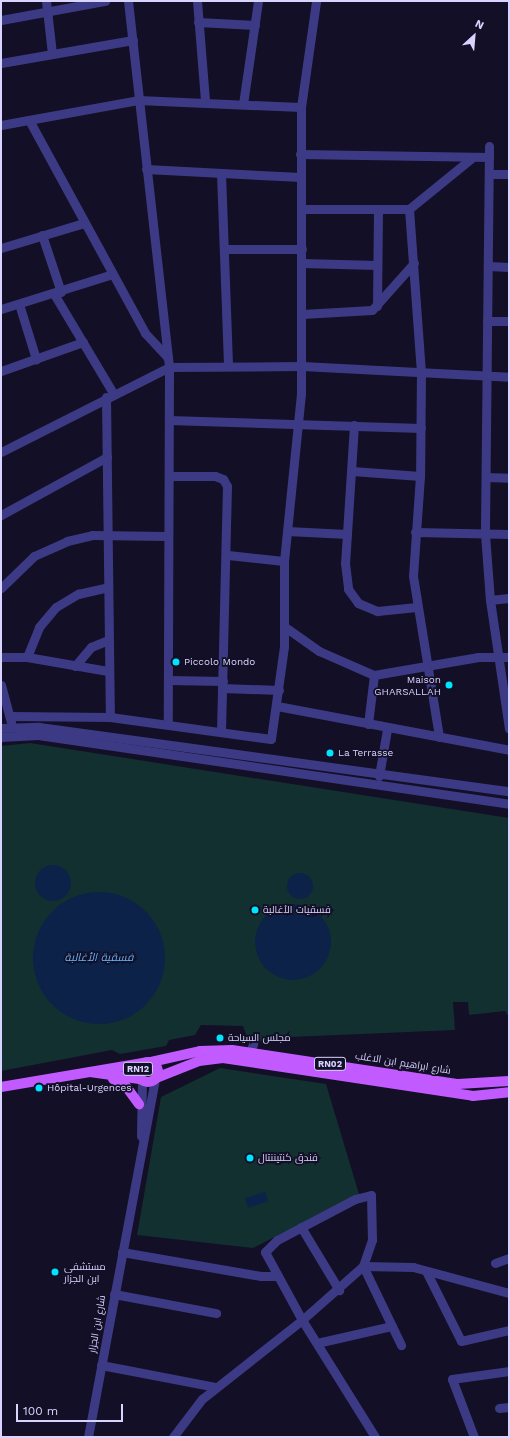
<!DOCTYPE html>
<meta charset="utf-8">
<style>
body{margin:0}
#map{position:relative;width:510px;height:1438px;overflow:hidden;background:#130f26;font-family:"Work Sans",Cairo,sans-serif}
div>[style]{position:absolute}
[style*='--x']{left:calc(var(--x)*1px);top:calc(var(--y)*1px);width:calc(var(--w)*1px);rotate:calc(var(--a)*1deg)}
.green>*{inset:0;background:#12302f}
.water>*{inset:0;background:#0c2248;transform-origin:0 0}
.round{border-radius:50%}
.minor>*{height:9px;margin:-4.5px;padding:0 4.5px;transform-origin:4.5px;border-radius:4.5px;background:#3d3a85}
.major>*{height:10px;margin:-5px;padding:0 5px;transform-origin:5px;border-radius:5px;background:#c25bff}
.major>.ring{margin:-5px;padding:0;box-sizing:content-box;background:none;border:10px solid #c25bff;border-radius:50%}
.dots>*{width:11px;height:11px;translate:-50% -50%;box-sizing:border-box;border:2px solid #130f26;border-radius:50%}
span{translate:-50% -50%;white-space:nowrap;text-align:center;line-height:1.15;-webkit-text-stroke:3.5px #130f26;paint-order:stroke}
.shield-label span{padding:1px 3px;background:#130f26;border:1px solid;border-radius:3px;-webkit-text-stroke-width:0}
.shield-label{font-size:9px;color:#d9d4ff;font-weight:700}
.poi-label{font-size:10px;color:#d9d4ff}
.left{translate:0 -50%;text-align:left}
.right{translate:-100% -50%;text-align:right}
.street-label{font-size:10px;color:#d9d4ff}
.water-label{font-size:11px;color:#62b6ff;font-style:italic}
.frame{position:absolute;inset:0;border:2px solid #d9d4ff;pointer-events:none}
.north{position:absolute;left:454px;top:16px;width:40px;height:40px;-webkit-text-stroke:3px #130f26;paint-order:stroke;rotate:26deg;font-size:11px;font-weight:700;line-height:16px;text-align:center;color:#d9d4ff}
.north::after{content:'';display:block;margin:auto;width:14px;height:18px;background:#d9d4ff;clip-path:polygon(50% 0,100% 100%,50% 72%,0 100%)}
.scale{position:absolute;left:16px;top:1404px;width:107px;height:18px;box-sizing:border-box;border:2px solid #d9d4ff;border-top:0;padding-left:5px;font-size:12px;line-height:14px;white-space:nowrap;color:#d9d4ff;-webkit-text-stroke:3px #130f26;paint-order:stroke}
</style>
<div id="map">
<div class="green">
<i style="clip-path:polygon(30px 743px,509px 818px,509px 1017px,505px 1011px,469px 1015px,468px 1002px,453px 1002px,455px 1030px,290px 1037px,274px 1043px,248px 1039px,243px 1026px,201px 1025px,195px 1035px,169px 1040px,166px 1046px,120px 1054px,112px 1050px,1px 1071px,1px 746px)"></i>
<i style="clip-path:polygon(220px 1068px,326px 1084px,359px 1194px,253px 1248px,137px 1235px,161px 1097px)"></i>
</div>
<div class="water">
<i class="round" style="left:35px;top:865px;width:36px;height:36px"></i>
<i class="round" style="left:287px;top:873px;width:26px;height:26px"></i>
<i class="round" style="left:33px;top:892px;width:132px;height:132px"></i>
<i class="round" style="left:255px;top:904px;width:76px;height:76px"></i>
<i style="left:265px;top:1192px;width:10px;height:21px;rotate:73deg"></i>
</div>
<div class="minor">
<i style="--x:46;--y:1;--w:53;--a:83.5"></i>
<i style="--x:128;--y:1;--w:368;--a:83.6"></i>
<i style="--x:169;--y:367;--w:357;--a:90.2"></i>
<i style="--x:197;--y:1;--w:100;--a:85.4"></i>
<i style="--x:1;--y:20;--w:106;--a:-10.4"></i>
<i style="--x:198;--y:22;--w:57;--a:3"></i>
<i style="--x:1;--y:63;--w:134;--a:-9.9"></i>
<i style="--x:243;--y:104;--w:104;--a:-81.7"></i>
<i style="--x:29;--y:120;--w:243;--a:61.4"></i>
<i style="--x:145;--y:333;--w:34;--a:47"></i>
<i style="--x:1;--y:125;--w:139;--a:-10.3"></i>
<i style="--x:138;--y:100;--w:163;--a:2.5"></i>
<i style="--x:489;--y:146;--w:388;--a:90.6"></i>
<i style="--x:485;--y:534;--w:66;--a:85.7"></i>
<i style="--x:490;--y:600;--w:130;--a:81.6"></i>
<i style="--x:300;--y:154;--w:189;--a:0.9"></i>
<i style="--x:146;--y:169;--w:155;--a:3"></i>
<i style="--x:221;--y:173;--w:192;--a:87.9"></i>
<i style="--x:489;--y:174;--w:20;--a:0"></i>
<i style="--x:301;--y:209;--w:108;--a:0"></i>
<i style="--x:409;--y:209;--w:82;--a:-39.1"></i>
<i style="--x:409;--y:209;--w:162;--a:85.8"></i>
<i style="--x:421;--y:371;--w:105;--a:90.5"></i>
<i style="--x:420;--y:476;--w:100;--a:94"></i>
<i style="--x:413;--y:576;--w:163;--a:80.8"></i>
<i style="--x:42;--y:235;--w:60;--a:71.6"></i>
<i style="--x:1;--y:248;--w:87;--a:-16.8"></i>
<i style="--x:224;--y:249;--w:78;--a:0"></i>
<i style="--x:302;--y:263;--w:75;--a:1.5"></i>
<i style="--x:488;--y:266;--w:21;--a:3"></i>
<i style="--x:54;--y:294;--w:115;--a:59.2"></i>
<i style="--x:19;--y:304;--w:58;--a:72.8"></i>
<i style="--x:377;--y:306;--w:95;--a:-89.4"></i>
<i style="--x:1;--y:309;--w:117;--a:-17.4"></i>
<i style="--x:302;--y:314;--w:70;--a:-3.3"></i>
<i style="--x:372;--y:310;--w:63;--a:-48.2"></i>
<i style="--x:487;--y:321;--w:22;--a:0"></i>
<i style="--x:1;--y:371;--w:87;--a:-19.5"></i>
<i style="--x:106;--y:397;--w:320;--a:89.3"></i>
<i style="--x:169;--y:420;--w:252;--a:1.8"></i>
<i style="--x:354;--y:425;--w:138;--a:93.7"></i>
<i style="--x:345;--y:563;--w:26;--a:83"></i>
<i style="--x:348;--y:589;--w:17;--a:54"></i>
<i style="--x:358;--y:603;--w:21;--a:23"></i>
<i style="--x:377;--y:611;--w:40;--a:-5.7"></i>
<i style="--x:1;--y:452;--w:188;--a:-26.8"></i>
<i style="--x:169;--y:367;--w:133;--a:-0.4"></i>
<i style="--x:302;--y:366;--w:207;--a:3"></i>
<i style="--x:352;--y:471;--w:68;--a:4.2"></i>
<i style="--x:169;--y:476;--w:46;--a:0"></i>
<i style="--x:215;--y:476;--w:9;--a:21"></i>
<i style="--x:223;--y:479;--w:8;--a:60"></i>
<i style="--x:227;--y:486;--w:246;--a:91.4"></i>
<i style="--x:486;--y:477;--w:23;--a:2"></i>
<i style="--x:1;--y:515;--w:121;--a:-28.7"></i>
<i style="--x:287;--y:531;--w:60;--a:2.9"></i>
<i style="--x:415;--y:532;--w:94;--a:1.2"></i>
<i style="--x:228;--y:555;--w:56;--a:6.1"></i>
<i style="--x:1;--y:588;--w:46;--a:-44.1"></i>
<i style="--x:34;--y:556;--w:36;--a:-24"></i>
<i style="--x:67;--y:541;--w:26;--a:-13"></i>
<i style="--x:92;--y:535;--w:75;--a:0.8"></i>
<i style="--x:490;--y:600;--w:19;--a:-6"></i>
<i style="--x:285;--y:627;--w:42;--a:35.2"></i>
<i style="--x:319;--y:651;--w:60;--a:23.6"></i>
<i style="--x:374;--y:675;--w:106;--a:-9.8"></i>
<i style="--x:478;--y:657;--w:31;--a:0"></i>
<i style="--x:1;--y:657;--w:26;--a:0"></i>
<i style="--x:27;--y:657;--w:82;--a:9.8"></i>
<i style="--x:27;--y:657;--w:32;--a:-68"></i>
<i style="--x:39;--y:627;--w:26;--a:-50"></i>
<i style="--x:56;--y:607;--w:26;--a:-31"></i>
<i style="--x:78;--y:594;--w:31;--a:-13"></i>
<i style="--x:75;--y:666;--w:25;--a:-50"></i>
<i style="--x:91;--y:647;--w:18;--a:-22"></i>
<i style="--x:168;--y:680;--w:55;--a:1"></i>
<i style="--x:1;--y:685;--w:39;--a:75"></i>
<i style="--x:222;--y:688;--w:57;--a:2"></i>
<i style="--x:277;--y:706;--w:236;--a:10.7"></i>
<i style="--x:10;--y:716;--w:100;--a:0.6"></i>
<i style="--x:110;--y:717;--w:162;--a:7.8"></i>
<i style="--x:271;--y:739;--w:94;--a:-82"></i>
<i style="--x:284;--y:646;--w:85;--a:-90"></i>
<i style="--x:284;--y:561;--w:168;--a:-84.2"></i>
<i style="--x:301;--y:394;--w:287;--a:-90"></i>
<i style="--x:301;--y:107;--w:107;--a:-81.9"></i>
<i style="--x:368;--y:724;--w:49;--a:-83"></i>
<i style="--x:1;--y:728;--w:38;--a:-2"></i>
<i style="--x:39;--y:727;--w:474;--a:7.8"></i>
<i style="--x:1;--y:737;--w:37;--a:-3"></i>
<i style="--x:38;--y:735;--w:476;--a:8.3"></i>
<i style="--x:379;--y:776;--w:48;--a:-80.3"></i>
<i style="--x:250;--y:1052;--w:9;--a:-69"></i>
<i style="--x:141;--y:1136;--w:56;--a:-89"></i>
<i style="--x:301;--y:1227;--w:74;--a:58.9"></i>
<i style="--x:122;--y:1252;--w:141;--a:9.8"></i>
<i style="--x:261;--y:1276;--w:16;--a:0"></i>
<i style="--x:495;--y:1263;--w:15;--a:-20"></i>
<i style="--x:363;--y:1266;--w:50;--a:1.1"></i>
<i style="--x:413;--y:1267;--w:99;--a:15.2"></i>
<i style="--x:363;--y:1266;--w:88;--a:64.3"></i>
<i style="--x:426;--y:1271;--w:78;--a:63.4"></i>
<i style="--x:461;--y:1341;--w:49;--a:-12.9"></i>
<i style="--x:114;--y:1294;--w:104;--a:10.6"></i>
<i style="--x:317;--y:1343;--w:77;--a:-12.8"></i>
<i style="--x:101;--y:1365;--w:116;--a:10.9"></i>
<i style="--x:499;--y:1408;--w:10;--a:-6"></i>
<i style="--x:88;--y:1437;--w:363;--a:-79.4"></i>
<i style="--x:173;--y:1437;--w:48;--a:-52.7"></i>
<i style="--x:202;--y:1399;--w:127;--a:-38.3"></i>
<i style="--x:302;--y:1320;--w:81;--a:-41.5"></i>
<i style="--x:363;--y:1266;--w:28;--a:-71"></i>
<i style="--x:372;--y:1240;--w:45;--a:-91.3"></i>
<i style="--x:371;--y:1195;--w:16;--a:166"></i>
<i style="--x:355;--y:1199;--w:88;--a:152.3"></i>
<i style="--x:277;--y:1240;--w:17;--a:135"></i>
<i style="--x:265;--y:1252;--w:77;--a:61.4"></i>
<i style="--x:302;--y:1320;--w:138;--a:58"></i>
<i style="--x:474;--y:1437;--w:62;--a:-110.8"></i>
<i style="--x:452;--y:1379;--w:58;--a:-8"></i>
</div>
<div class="major">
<i class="ring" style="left:138px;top:1062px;width:10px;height:10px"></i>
<i style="--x:151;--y:1062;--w:50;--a:-12.7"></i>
<i style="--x:200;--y:1051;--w:32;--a:-2"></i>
<i style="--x:232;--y:1050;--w:229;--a:8.6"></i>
<i style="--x:458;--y:1084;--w:51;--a:-3.4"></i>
<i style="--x:90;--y:1072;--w:50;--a:8"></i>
<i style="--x:156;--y:1078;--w:46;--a:-21.6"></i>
<i style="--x:199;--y:1061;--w:24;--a:-7"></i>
<i style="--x:223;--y:1058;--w:253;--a:8.6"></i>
<i style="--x:473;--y:1096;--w:36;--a:-6"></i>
<i style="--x:113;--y:1079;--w:13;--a:27"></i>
<i style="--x:125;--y:1085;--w:24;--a:54"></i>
<i style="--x:1;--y:1087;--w:144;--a:-9.6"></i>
</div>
<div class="dots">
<i style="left:176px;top:662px;background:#00e5ff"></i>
<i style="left:449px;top:685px;background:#00e5ff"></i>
<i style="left:330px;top:753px;background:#00e5ff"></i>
<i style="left:255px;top:910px;background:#00e5ff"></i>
<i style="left:220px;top:1038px;background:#00e5ff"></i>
<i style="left:39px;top:1088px;background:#00e5ff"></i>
<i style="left:250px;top:1158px;background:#00e5ff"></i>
<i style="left:55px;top:1272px;background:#00e5ff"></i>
</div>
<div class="shield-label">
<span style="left:330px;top:1064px">RN02</span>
<span style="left:138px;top:1069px">RN12</span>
</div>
<div class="poi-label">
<span class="left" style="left:184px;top:662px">Piccolo Mondo</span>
<span class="right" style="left:441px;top:685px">Maison<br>GHARSALLAH</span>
<span class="left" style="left:338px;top:753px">La Terrasse</span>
<span class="left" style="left:263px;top:910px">فسقيات الأغالبة</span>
<span class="left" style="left:228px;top:1038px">مجلس السياحة</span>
<span class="left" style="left:47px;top:1088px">Hôpital-Urgences</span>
<span class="left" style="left:258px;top:1158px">فندق كنتيننتال</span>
<span class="left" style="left:64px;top:1272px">مستشفى<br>ابن الجزار</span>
</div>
<div class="street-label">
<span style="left:403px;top:1063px;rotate:9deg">شارع ابراهيم ابن الاغلب</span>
<span style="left:97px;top:1324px;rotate:-80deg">شارع ابن الجزار</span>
</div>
<div class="water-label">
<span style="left:99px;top:958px">فسقية الأغالبة</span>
</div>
<div class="frame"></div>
<div class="north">N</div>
<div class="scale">100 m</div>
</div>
